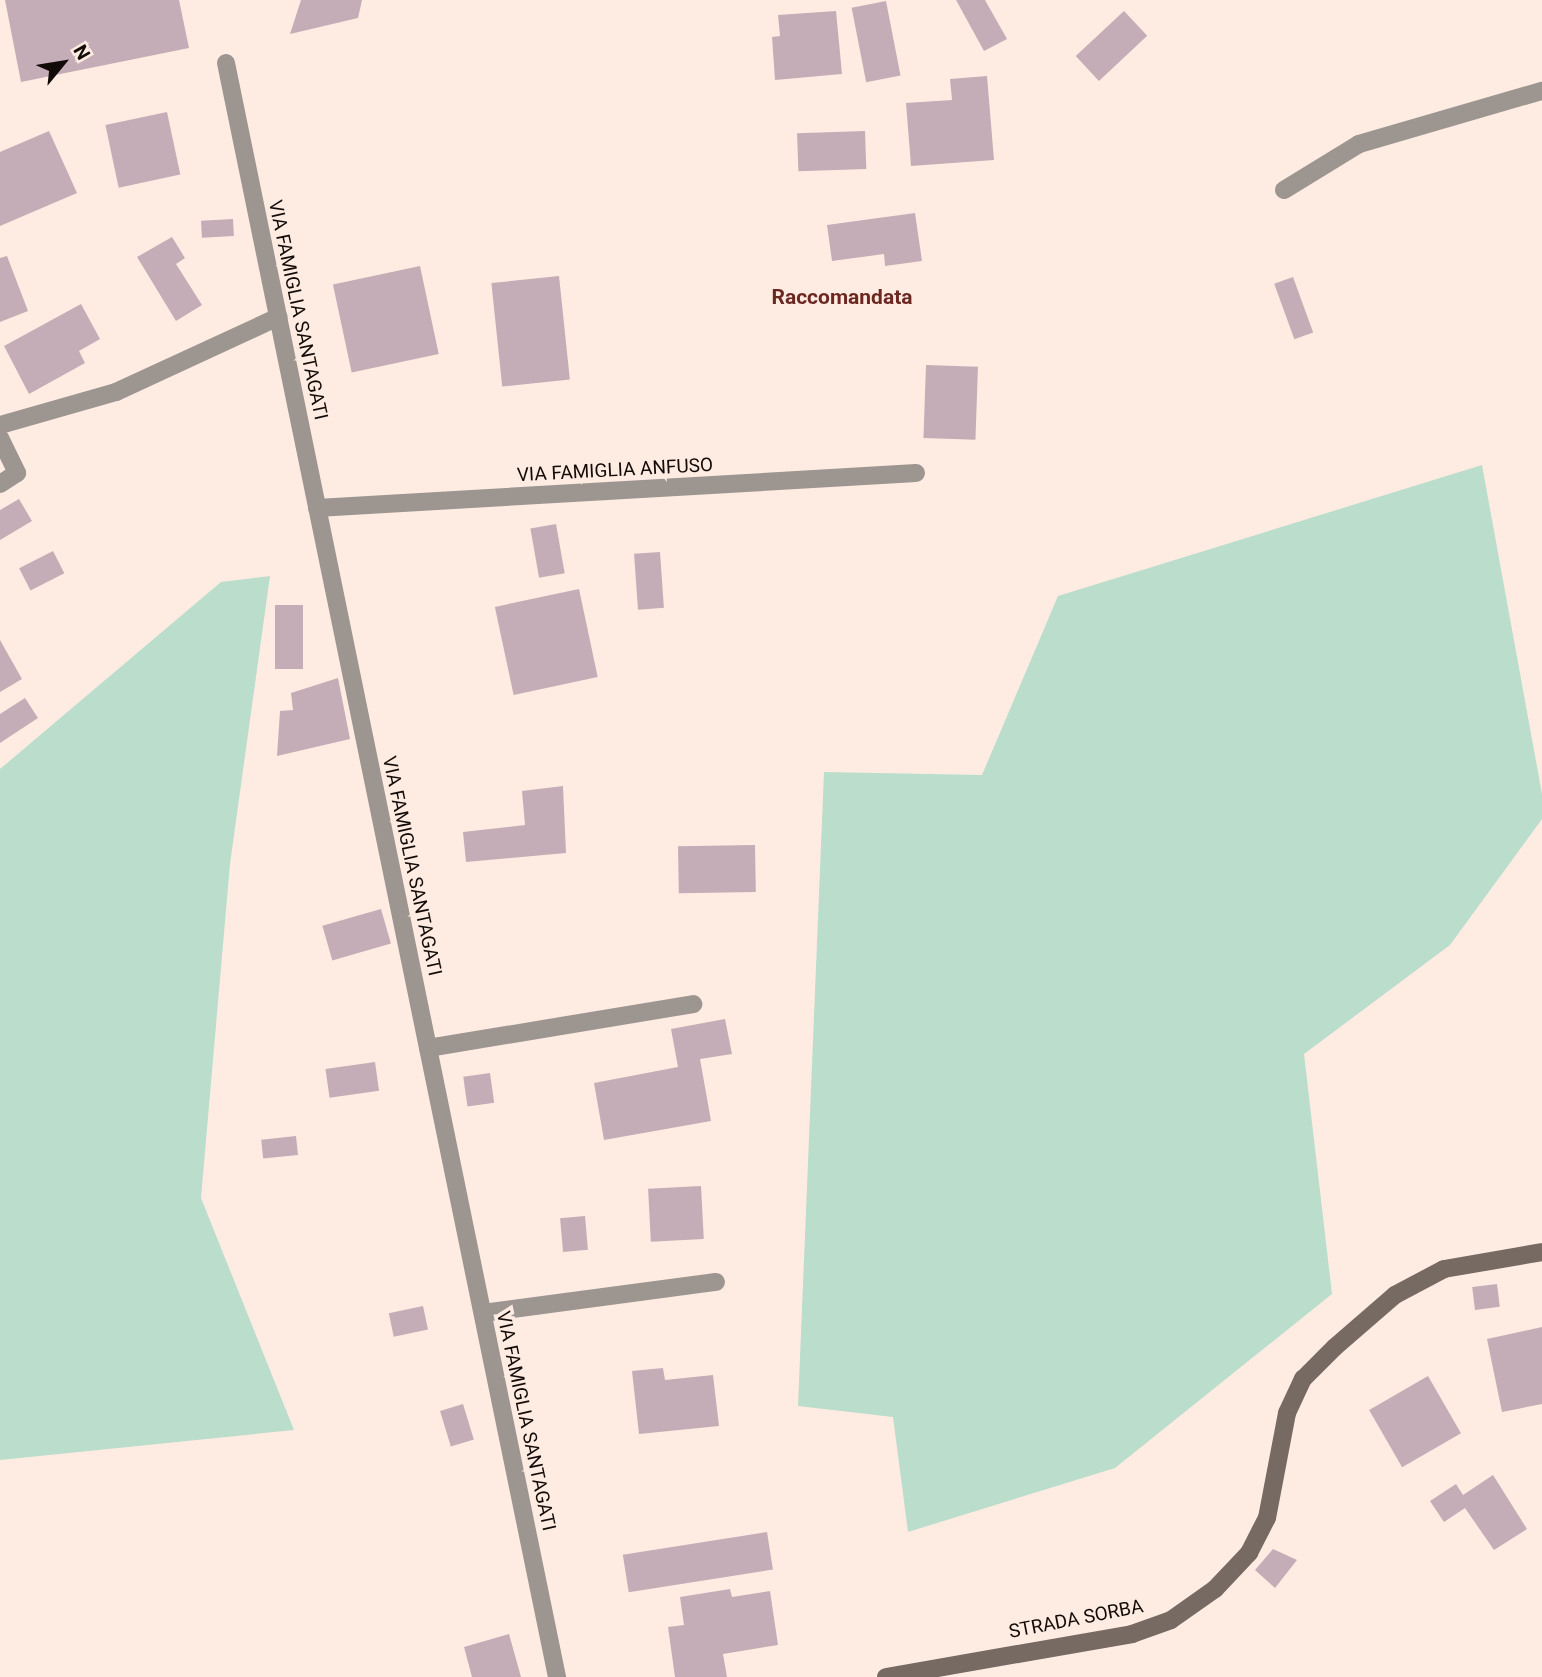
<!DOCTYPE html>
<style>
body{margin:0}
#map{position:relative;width:1542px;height:1677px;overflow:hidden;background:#feece3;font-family:Roboto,sans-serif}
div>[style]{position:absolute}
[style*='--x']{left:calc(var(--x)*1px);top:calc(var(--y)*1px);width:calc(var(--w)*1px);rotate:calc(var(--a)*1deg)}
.green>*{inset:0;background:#baddcc}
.building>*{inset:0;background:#c4adb6;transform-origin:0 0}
.lane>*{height:18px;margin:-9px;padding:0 9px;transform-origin:9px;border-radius:9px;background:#9d9590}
.street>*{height:18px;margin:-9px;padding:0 9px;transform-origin:9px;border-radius:9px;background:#9d9590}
.secondary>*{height:18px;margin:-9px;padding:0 9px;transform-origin:9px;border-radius:9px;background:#766a62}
span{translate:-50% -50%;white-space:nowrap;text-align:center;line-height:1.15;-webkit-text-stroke:7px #feece3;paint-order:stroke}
.street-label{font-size:19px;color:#120b07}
.neighbourhood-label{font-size:21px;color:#6c2721;font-weight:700}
.north{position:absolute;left:28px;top:28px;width:70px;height:70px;-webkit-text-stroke:5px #feece3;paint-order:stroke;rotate:60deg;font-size:19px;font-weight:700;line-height:28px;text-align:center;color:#120b07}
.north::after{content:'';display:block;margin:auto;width:24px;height:32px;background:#120b07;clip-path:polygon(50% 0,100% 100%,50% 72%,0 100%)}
</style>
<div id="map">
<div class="green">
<i style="clip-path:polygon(1482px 465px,1542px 794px,1542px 819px,1450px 945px,1304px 1054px,1332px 1294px,1115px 1468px,908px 1532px,893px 1417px,798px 1406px,824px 772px,982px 775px,1058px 596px)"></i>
<i style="clip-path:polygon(270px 576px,230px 864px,201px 1198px,294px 1430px,0 1460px,0 769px,221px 582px)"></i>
</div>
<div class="building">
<i style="clip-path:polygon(5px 0,179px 0,189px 48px,21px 82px)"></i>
<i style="clip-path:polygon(301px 0,362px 0,358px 18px,290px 34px)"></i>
<i style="clip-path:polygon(956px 0,985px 0,1007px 39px,984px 51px)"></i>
<i style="left:886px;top:1px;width:76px;height:35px;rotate:79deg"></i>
<i style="clip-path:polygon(836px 11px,842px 74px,775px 80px,772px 37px,780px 36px,778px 15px)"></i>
<i style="left:1124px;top:11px;width:34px;height:66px;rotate:47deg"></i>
<i style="clip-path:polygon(987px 76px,994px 160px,911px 166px,906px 103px,952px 100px,950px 79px)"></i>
<i style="left:167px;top:112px;width:64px;height:63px;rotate:78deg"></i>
<i style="clip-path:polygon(49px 131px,77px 193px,0 226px,0 152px)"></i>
<i style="left:865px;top:131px;width:38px;height:68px;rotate:88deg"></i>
<i style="clip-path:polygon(915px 213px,922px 261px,885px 266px,884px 254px,832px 261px,827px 225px)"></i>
<i style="left:233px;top:219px;width:17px;height:32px;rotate:87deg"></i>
<i style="clip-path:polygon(172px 237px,185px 258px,176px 264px,202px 305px,176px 321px,137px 257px)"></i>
<i style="clip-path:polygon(7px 256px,28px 311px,0 322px,0 258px)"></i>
<i style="left:420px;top:266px;width:90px;height:89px;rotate:78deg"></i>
<i style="left:559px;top:276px;width:104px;height:68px;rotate:84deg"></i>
<i style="left:1293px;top:277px;width:59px;height:20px;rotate:70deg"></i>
<i style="clip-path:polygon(81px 304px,100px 339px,79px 351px,85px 363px,29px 394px,4px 346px)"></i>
<i style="left:926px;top:365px;width:52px;height:73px;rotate:2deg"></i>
<i style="clip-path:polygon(19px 499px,32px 521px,0 540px,0 510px)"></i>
<i style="left:556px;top:524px;width:50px;height:26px;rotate:80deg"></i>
<i style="left:53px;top:551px;width:25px;height:38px;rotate:63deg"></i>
<i style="left:660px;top:552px;width:56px;height:26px;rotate:86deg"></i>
<i style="left:579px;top:589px;width:90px;height:86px;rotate:78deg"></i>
<i style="left:275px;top:605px;width:28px;height:64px"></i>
<i style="clip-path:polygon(0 640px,22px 679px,0 692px)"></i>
<i style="clip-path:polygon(338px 678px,350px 739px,277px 756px,280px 711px,293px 710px,291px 693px)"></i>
<i style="clip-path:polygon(25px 698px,38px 718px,0 743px,0 714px)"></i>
<i style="clip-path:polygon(563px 786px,566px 853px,466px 862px,463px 832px,525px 825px,522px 791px)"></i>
<i style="left:755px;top:845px;width:47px;height:77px;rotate:89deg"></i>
<i style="left:381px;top:909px;width:36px;height:61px;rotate:74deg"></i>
<i style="clip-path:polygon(725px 1019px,732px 1054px,700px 1059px,711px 1121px,604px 1140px,594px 1083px,678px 1067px,671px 1029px)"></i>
<i style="left:375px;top:1062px;width:29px;height:50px;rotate:82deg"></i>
<i style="left:490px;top:1073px;width:30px;height:27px;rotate:82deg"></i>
<i style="left:296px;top:1136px;width:19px;height:35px;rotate:84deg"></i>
<i style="left:701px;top:1186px;width:53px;height:53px;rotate:87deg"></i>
<i style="left:585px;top:1216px;width:34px;height:25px;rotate:85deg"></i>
<i style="left:1497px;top:1284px;width:23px;height:25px;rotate:83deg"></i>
<i style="left:423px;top:1306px;width:24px;height:35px;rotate:78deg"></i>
<i style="clip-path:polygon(1542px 1327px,1542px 1404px,1502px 1412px,1487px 1339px)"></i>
<i style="clip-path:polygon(663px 1368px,665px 1380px,713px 1375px,719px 1426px,639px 1434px,632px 1371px)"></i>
<i style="left:1428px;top:1376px;width:66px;height:68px;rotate:60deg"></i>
<i style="left:463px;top:1404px;width:37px;height:24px;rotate:73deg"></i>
<i style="clip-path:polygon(1493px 1475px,1527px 1529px,1494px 1550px,1465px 1508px,1444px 1522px,1430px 1501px,1456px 1484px,1463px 1495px)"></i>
<i style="left:767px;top:1532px;width:38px;height:146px;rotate:81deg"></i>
<i style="clip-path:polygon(1273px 1549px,1297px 1560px,1275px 1588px,1255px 1570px)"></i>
<i style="clip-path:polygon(730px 1589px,732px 1597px,770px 1591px,778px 1645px,723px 1654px,727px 1677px,675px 1677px,668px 1627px,684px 1625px,680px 1597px)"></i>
<i style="clip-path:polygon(509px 1634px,521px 1677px,472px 1677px,464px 1647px)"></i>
</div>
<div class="lane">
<i style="--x:1284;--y:190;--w:88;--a:-31.5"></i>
<i style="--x:1359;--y:144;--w:191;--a:-16.2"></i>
</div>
<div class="street">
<i style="--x:226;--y:63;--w:1648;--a:78.41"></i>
<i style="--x:0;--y:425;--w:121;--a:-15.9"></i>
<i style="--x:116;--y:392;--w:179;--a:-24.8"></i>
<i style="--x:0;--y:438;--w:39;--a:64"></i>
<i style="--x:17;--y:473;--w:20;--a:147"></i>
<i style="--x:317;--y:508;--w:600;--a:-3.34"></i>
<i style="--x:428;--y:1048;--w:269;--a:-9.4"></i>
<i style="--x:483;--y:1313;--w:235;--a:-7.6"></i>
</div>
<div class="secondary">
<i style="--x:886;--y:1677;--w:250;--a:-9.9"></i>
<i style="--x:1132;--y:1634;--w:41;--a:-19.7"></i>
<i style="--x:1171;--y:1620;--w:54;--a:-35.2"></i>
<i style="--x:1215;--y:1589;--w:50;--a:-46.6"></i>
<i style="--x:1249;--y:1553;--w:39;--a:-63"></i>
<i style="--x:1267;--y:1518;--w:107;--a:-79.2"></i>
<i style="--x:1287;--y:1413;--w:38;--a:-65"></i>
<i style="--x:1303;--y:1379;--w:45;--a:-45"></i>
<i style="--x:1335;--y:1347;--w:79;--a:-40.9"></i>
<i style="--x:1395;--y:1295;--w:55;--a:-28"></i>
<i style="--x:1444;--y:1269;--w:99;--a:-9.8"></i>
</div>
<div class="street-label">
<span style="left:298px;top:310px;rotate:78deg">VIA FAMIGLIA SANTAGATI</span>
<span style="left:615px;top:470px;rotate:-3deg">VIA FAMIGLIA ANFUSO</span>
<span style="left:412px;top:866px;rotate:78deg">VIA FAMIGLIA SANTAGATI</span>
<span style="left:526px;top:1421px;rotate:78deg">VIA FAMIGLIA SANTAGATI</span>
<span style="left:1076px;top:1619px;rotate:-11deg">STRADA SORBA</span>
</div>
<div class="neighbourhood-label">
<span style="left:842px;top:297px">Raccomandata</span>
</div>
<div class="north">N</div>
</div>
